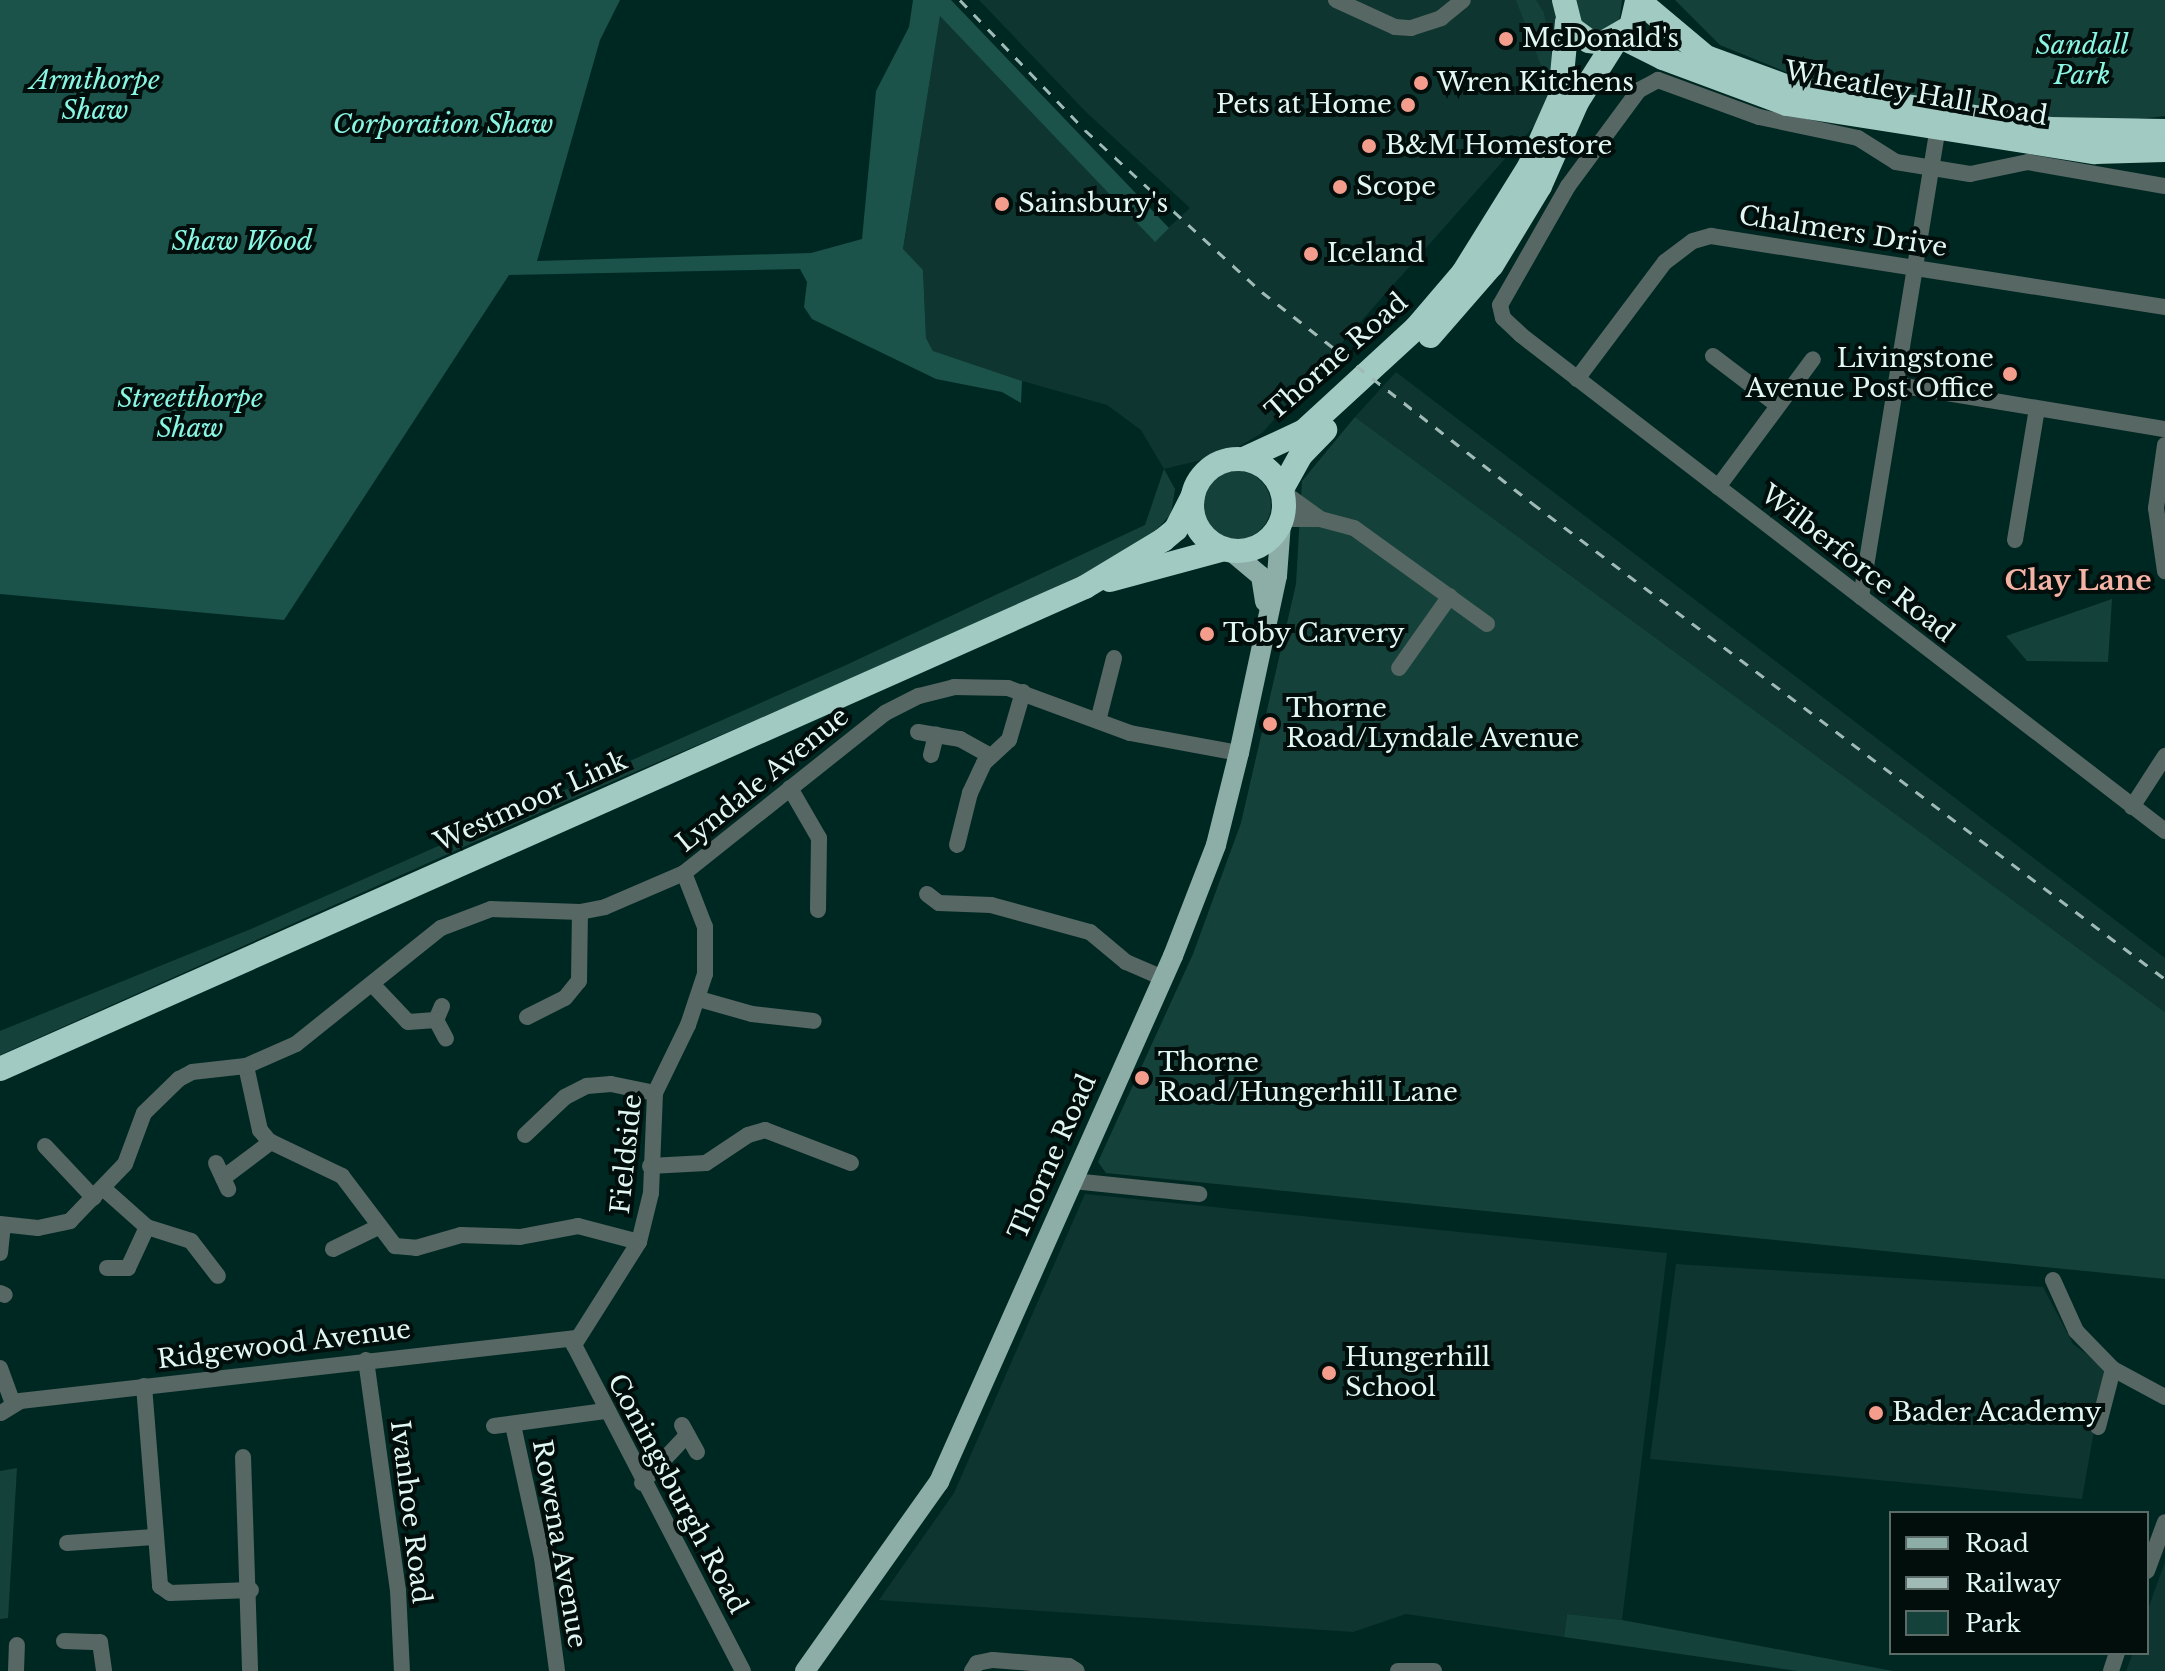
<!DOCTYPE html>
<style>
body{margin:0}
#map{position:relative;width:2165px;height:1671px;overflow:hidden;background:#002823;font-family:"Libre Baskerville",serif}
div>[style]{position:absolute}
[style*='--x']{left:calc(var(--x)*1px);top:calc(var(--y)*1px);width:calc(var(--w)*1px);rotate:calc(var(--a)*1deg)}
.built>*{inset:0;background:#0e352f}
.green>*{inset:0;background:#15413b}
.round{border-radius:50%}
.forest>*{inset:0;background:#1b524a}
.minor>*{height:16px;margin:-8px;padding:0 8px;transform-origin:8px;border-radius:8px;background:#576764}
.major>*{height:20px;margin:-10px;padding:0 10px;transform-origin:10px;border-radius:10px;background:#8caea7}
.highway>*{height:24px;margin:-12px;padding:0 12px;transform-origin:12px;border-radius:12px;background:#a1cac2}
.highway>.ring{margin:-12px;padding:0;box-sizing:content-box;background:none;border:24px solid #a1cac2;border-radius:50%}
.rail>*{height:3px;margin-top:-1.5px;transform-origin:0;background:repeating-linear-gradient(90deg,#a0bab6 0 10px,transparent 0 20px)}
.dots>*{width:22px;height:22px;translate:-50% -50%;box-sizing:border-box;border:4px solid #010e0b;border-radius:50%}
span{translate:-50% -50%;white-space:nowrap;text-align:center;line-height:1.15;-webkit-text-stroke:8px #010e0b;paint-order:stroke}
.poi-label{font-size:26px;color:#e2f7f3}
.left{translate:0 -50%;text-align:left}
.right{translate:-100% -50%;text-align:right}
.park-label{font-size:26px;color:#8af6e4;font-style:italic}
.street-label{font-size:26px;color:#e2f7f3}
.neighbourhood-label{font-size:28px;color:#f5b3a5;font-weight:700}
.legend{position:absolute;left:1889px;top:1511px;width:260px;height:144px;box-sizing:border-box;background:#010e0b;border:2px solid #5b6b68;margin:0;padding:10px 14px;list-style:none;font-size:24px;color:#e2f7f3}
.legend li{display:flex;align-items:center;gap:16px;height:40px}
.legend b{width:40px;border:2px solid #5b6b68}
</style>
<div id="map">
<div class="built">
<i style="clip-path:polygon(979px 0,1581px 0,1558px 99px,1262px 433px,1226px 454px,1164px 469px,1141px 430px,1107px 405px,951px 361px,933px 351px,926px 338px,923px 270px,903px 250px,940px 15px,1154px 241px,1190px 208px,1085px 111px)"></i>
<i style="clip-path:polygon(1396px 372px,2165px 958px,2165px 1012px,1355px 417px)"></i>
<i style="clip-path:polygon(1085px 1194px,1667px 1253px,1622px 1620px,1567px 1614px,1564px 1637px,1406px 1614px,1353px 1632px,879px 1600px,954px 1493px)"></i>
<i style="clip-path:polygon(1676px 1264px,2043px 1287px,2073px 1344px,2105px 1368px,2082px 1499px,1650px 1459px)"></i>
<i style="clip-path:polygon(2165px 1562px,2165px 1671px,2126px 1671px,2133px 1653px,2147px 1653px,2147px 1612px)"></i>
</div>
<div class="green">
<i style="clip-path:polygon(1516px 0,1536px 0,1544px 13px,1557px 84px,1548px 84px)"></i>
<i style="clip-path:polygon(1577px 0,1622px 0,1619px 23px,1600px 33px,1580px 24px)"></i>
<i style="clip-path:polygon(1675px 0,2165px 0,2165px 116px,2100px 123px,2039px 119px,1786px 72px,1720px 45px)"></i>
<i style="clip-path:polygon(1355px 417px,2165px 1012px,2165px 1279px,1106px 1173px,1098px 1162px,1193px 954px,1241px 823px,1296px 584px,1302px 481px)"></i>
<i style="clip-path:polygon(1164px 469px,1175px 489px,1171px 514px,1146px 541px,1077px 582px,544px 811px,0 1055px,0 1031px,251px 929px,844px 666px,1145px 525px)"></i>
<i class="round" style="left:1203px;top:471px;width:68px;height:68px"></i>
<i style="clip-path:polygon(2112px 599px,2108px 662px,2027px 661px,2006px 636px)"></i>
<i style="clip-path:polygon(17px 1468px,8px 1618px,0 1619px,0 1471px)"></i>
<i style="clip-path:polygon(1567px 1614px,1622px 1620px,1893px 1671px,1797px 1671px,1564px 1637px)"></i>
</div>
<div class="forest">
<i style="clip-path:polygon(0 0,620px 0,600px 40px,537px 261px,811px 253px,862px 239px,876px 91px,909px 27px,913px 0,951px 0,1169px 228px,1155px 242px,940px 16px,903px 249px,923px 270px,926px 338px,933px 351px,1022px 381px,1021px 403px,1002px 392px,936px 379px,812px 319px,804px 307px,807px 282px,800px 269px,509px 275px,284px 620px,0 594px)"></i>
</div>
<div class="minor">
<i style="--x:1336;--y:0;--w:65;--a:24.6"></i>
<i style="--x:1395;--y:27;--w:16;--a:4"></i>
<i style="--x:1411;--y:28;--w:32;--a:-18"></i>
<i style="--x:1441;--y:18;--w:28;--a:-39"></i>
<i style="--x:2165;--y:186;--w:139;--a:-170.1"></i>
<i style="--x:2028;--y:162;--w:59;--a:168.3"></i>
<i style="--x:1970;--y:174;--w:75;--a:-170.8"></i>
<i style="--x:1896;--y:162;--w:45;--a:-147.7"></i>
<i style="--x:1858;--y:138;--w:101;--a:-168"></i>
<i style="--x:1759;--y:117;--w:108;--a:-159.9"></i>
<i style="--x:1658;--y:80;--w:21;--a:152"></i>
<i style="--x:1639;--y:90;--w:119;--a:126.5"></i>
<i style="--x:1568;--y:186;--w:137;--a:119.7"></i>
<i style="--x:1500;--y:305;--w:13;--a:77"></i>
<i style="--x:1503;--y:318;--w:25;--a:43"></i>
<i style="--x:1521;--y:335;--w:813;--a:37.6"></i>
<i style="--x:1713;--y:356;--w:79;--a:37.3"></i>
<i style="--x:1577;--y:379;--w:146;--a:-53.1"></i>
<i style="--x:1665;--y:262;--w:35;--a:-37"></i>
<i style="--x:1693;--y:241;--w:19;--a:-16"></i>
<i style="--x:1711;--y:236;--w:460;--a:8.9"></i>
<i style="--x:1898;--y:385;--w:271;--a:9.4"></i>
<i style="--x:2165;--y:445;--w:64;--a:98.1"></i>
<i style="--x:2156;--y:508;--w:64;--a:81.9"></i>
<i style="--x:1718;--y:487;--w:159;--a:-53.4"></i>
<i style="--x:1283;--y:492;--w:44;--a:35.8"></i>
<i style="--x:1283;--y:519;--w:37;--a:0"></i>
<i style="--x:1320;--y:519;--w:35;--a:15"></i>
<i style="--x:1354;--y:528;--w:164;--a:35.8"></i>
<i style="--x:2015;--y:540;--w:133;--a:-80.5"></i>
<i style="--x:1861;--y:597;--w:474;--a:-80.7"></i>
<i style="--x:1399;--y:668;--w:88;--a:-54.7"></i>
<i style="--x:1098;--y:721;--w:65;--a:-75.7"></i>
<i style="--x:918;--y:732;--w:43;--a:9.5"></i>
<i style="--x:960;--y:739;--w:35;--a:29"></i>
<i style="--x:931;--y:755;--w:21;--a:-76"></i>
<i style="--x:790;--y:788;--w:58;--a:59.9"></i>
<i style="--x:819;--y:838;--w:72;--a:90.8"></i>
<i style="--x:2132;--y:807;--w:61;--a:-57.1"></i>
<i style="--x:957;--y:845;--w:54;--a:-76"></i>
<i style="--x:970;--y:793;--w:33;--a:-65"></i>
<i style="--x:984;--y:763;--w:34;--a:-43"></i>
<i style="--x:1009;--y:740;--w:50;--a:-73.7"></i>
<i style="--x:684;--y:873;--w:58;--a:68.7"></i>
<i style="--x:705;--y:927;--w:47;--a:90"></i>
<i style="--x:705;--y:974;--w:54;--a:108.4"></i>
<i style="--x:688;--y:1025;--w:76;--a:115.9"></i>
<i style="--x:655;--y:1093;--w:100;--a:92.3"></i>
<i style="--x:651;--y:1193;--w:50;--a:103.8"></i>
<i style="--x:639;--y:1242;--w:122;--a:122.3"></i>
<i style="--x:574;--y:1345;--w:367;--a:62.6"></i>
<i style="--x:927;--y:894;--w:15;--a:37"></i>
<i style="--x:939;--y:903;--w:52;--a:2.2"></i>
<i style="--x:991;--y:905;--w:103;--a:15.3"></i>
<i style="--x:1090;--y:932;--w:47;--a:39.8"></i>
<i style="--x:1126;--y:962;--w:40;--a:23.4"></i>
<i style="--x:372;--y:984;--w:52;--a:46.5"></i>
<i style="--x:408;--y:1022;--w:28;--a:-4"></i>
<i style="--x:699;--y:999;--w:55;--a:15.8"></i>
<i style="--x:752;--y:1014;--w:62;--a:6.4"></i>
<i style="--x:442;--y:1006;--w:15;--a:113"></i>
<i style="--x:436;--y:1020;--w:21;--a:62"></i>
<i style="--x:527;--y:1017;--w:42;--a:-26.6"></i>
<i style="--x:565;--y:998;--w:22;--a:-51"></i>
<i style="--x:579;--y:981;--w:69;--a:-89.2"></i>
<i style="--x:246;--y:1066;--w:66;--a:77.7"></i>
<i style="--x:260;--y:1130;--w:14;--a:51"></i>
<i style="--x:269;--y:1141;--w:81;--a:25.6"></i>
<i style="--x:342;--y:1176;--w:88;--a:52.9"></i>
<i style="--x:395;--y:1246;--w:21;--a:5"></i>
<i style="--x:416;--y:1248;--w:47;--a:-16.1"></i>
<i style="--x:461;--y:1235;--w:59;--a:1.9"></i>
<i style="--x:520;--y:1237;--w:59;--a:-10.7"></i>
<i style="--x:578;--y:1226;--w:63;--a:14.7"></i>
<i style="--x:525;--y:1135;--w:55;--a:-43.5"></i>
<i style="--x:565;--y:1097;--w:25;--a:-27"></i>
<i style="--x:587;--y:1086;--w:24;--a:-5"></i>
<i style="--x:611;--y:1084;--w:45;--a:11.6"></i>
<i style="--x:45;--y:1146;--w:71;--a:46.7"></i>
<i style="--x:216;--y:1163;--w:29;--a:65"></i>
<i style="--x:650;--y:1166;--w:56;--a:-3.1"></i>
<i style="--x:706;--y:1163;--w:50;--a:-33.7"></i>
<i style="--x:748;--y:1135;--w:18;--a:-16"></i>
<i style="--x:765;--y:1130;--w:92;--a:21"></i>
<i style="--x:223;--y:1178;--w:60;--a:-36.9"></i>
<i style="--x:1073;--y:1181;--w:127;--a:5.9"></i>
<i style="--x:103;--y:1188;--w:59;--a:41.6"></i>
<i style="--x:147;--y:1227;--w:46;--a:17.7"></i>
<i style="--x:191;--y:1241;--w:44;--a:52.4"></i>
<i style="--x:0;--y:1224;--w:38;--a:6"></i>
<i style="--x:38;--y:1228;--w:33;--a:-12"></i>
<i style="--x:70;--y:1221;--w:79;--a:-46"></i>
<i style="--x:125;--y:1164;--w:54;--a:-69.6"></i>
<i style="--x:144;--y:1113;--w:49;--a:-44.2"></i>
<i style="--x:179;--y:1079;--w:15;--a:-28"></i>
<i style="--x:192;--y:1072;--w:54;--a:-6.3"></i>
<i style="--x:246;--y:1066;--w:55;--a:-23.7"></i>
<i style="--x:296;--y:1044;--w:186;--a:-38.7"></i>
<i style="--x:441;--y:928;--w:53;--a:-20.8"></i>
<i style="--x:491;--y:909;--w:89;--a:1.9"></i>
<i style="--x:580;--y:912;--w:25;--a:-11"></i>
<i style="--x:605;--y:907;--w:86;--a:-23.3"></i>
<i style="--x:684;--y:873;--w:257;--a:-38.5"></i>
<i style="--x:885;--y:713;--w:38;--a:-27"></i>
<i style="--x:919;--y:696;--w:36;--a:-14"></i>
<i style="--x:954;--y:687;--w:54;--a:1.1"></i>
<i style="--x:1008;--y:688;--w:130;--a:20.2"></i>
<i style="--x:1130;--y:733;--w:111;--a:10.4"></i>
<i style="--x:333;--y:1249;--w:48;--a:-26"></i>
<i style="--x:0;--y:1253;--w:28;--a:-84"></i>
<i style="--x:107;--y:1268;--w:21;--a:0"></i>
<i style="--x:128;--y:1268;--w:45;--a:-65.1"></i>
<i style="--x:2053;--y:1280;--w:56;--a:65.7"></i>
<i style="--x:2076;--y:1331;--w:53;--a:45.8"></i>
<i style="--x:2113;--y:1369;--w:59;--a:28.3"></i>
<i style="--x:0;--y:1293;--w:5;--a:22"></i>
<i style="--x:366;--y:1360;--w:232;--a:82.1"></i>
<i style="--x:398;--y:1590;--w:81;--a:87.2"></i>
<i style="--x:0;--y:1368;--w:37;--a:70"></i>
<i style="--x:144;--y:1386;--w:201;--a:85.4"></i>
<i style="--x:160;--y:1586;--w:12;--a:35"></i>
<i style="--x:170;--y:1593;--w:81;--a:-2.1"></i>
<i style="--x:1;--y:1413;--w:22;--a:-32"></i>
<i style="--x:20;--y:1401;--w:560;--a:-6.46"></i>
<i style="--x:513;--y:1425;--w:136;--a:77.7"></i>
<i style="--x:542;--y:1558;--w:114;--a:82.4"></i>
<i style="--x:682;--y:1425;--w:31;--a:61"></i>
<i style="--x:494;--y:1426;--w:112;--a:-7.7"></i>
<i style="--x:2098;--y:1427;--w:60;--a:-75.5"></i>
<i style="--x:243;--y:1457;--w:214;--a:88.1"></i>
<i style="--x:642;--y:1483;--w:66;--a:-46.8"></i>
<i style="--x:67;--y:1543;--w:87;--a:-3.9"></i>
<i style="--x:2147;--y:1571;--w:52;--a:-69.8"></i>
<i style="--x:64;--y:1641;--w:36;--a:2"></i>
<i style="--x:100;--y:1642;--w:29;--a:82"></i>
<i style="--x:16;--y:1671;--w:26;--a:-88"></i>
<i style="--x:972;--y:1671;--w:9;--a:-58"></i>
<i style="--x:977;--y:1663;--w:16;--a:-11"></i>
<i style="--x:993;--y:1660;--w:76;--a:4.5"></i>
<i style="--x:1069;--y:1666;--w:9;--a:32"></i>
<i style="--x:1398;--y:1671;--w:36;--a:0"></i>
<i style="--x:2111;--y:1671;--w:19;--a:-72"></i>
</div>
<div class="major">
<i style="--x:1231;--y:551;--w:39;--a:40"></i>
<i style="--x:1261;--y:576;--w:26;--a:81"></i>
<i style="--x:805;--y:1671;--w:232;--a:-54.7"></i>
<i style="--x:939;--y:1482;--w:576;--a:-66.02"></i>
<i style="--x:1173;--y:956;--w:119;--a:-68.8"></i>
<i style="--x:1216;--y:845;--w:95;--a:-76"></i>
<i style="--x:1239;--y:753;--w:181;--a:-77.9"></i>
<i style="--x:1277;--y:576;--w:53;--a:-85.7"></i>
</div>
<div class="highway">
<i style="--x:1564;--y:0;--w:29;--a:76"></i>
<i style="--x:1571;--y:28;--w:22;--a:36"></i>
<i style="--x:1589;--y:41;--w:14;--a:8"></i>
<i style="--x:1603;--y:43;--w:32;--a:-30"></i>
<i style="--x:1631;--y:27;--w:28;--a:-77"></i>
<i style="--x:1638;--y:0;--w:89;--a:40"></i>
<i style="--x:1706;--y:57;--w:87;--a:20.1"></i>
<i style="--x:1788;--y:87;--w:265;--a:9.1"></i>
<i style="--x:2050;--y:129;--w:115;--a:1"></i>
<i style="--x:1621;--y:37;--w:47;--a:26.6"></i>
<i style="--x:1663;--y:58;--w:132;--a:20.4"></i>
<i style="--x:1787;--y:104;--w:312;--a:8.9"></i>
<i style="--x:2095;--y:152;--w:70;--a:-1.6"></i>
<i style="--x:1430;--y:336;--w:94;--a:-48.9"></i>
<i style="--x:1492;--y:265;--w:92;--a:-58.7"></i>
<i style="--x:1540;--y:186;--w:92;--a:-66.2"></i>
<i style="--x:1577;--y:102;--w:75;--a:-57.6"></i>
<i class="ring" style="left:1192px;top:459px;width:68px;height:68px"></i>
<i style="--x:1244;--y:459;--w:66;--a:-25"></i>
<i style="--x:1304;--y:431;--w:152;--a:-42.6"></i>
<i style="--x:1416;--y:328;--w:72;--a:-49.5"></i>
<i style="--x:1463;--y:273;--w:125;--a:-58.1"></i>
<i style="--x:1529;--y:167;--w:77;--a:-66.1"></i>
<i style="--x:1560;--y:97;--w:75;--a:-84.7"></i>
<i style="--x:1282;--y:489;--w:39;--a:-61"></i>
<i style="--x:1301;--y:455;--w:35;--a:-46"></i>
<i style="--x:1110;--y:580;--w:118;--a:-15.2"></i>
<i style="--x:0;--y:1069;--w:1187;--a:-23.95"></i>
<i style="--x:1085;--y:587;--w:91;--a:-31.1"></i>
<i style="--x:1163;--y:540;--w:17;--a:-40"></i>
<i style="--x:1176;--y:529;--w:37;--a:-63"></i>
</div>
<div class="rail">
<i style="--x:960;--y:0;--w:180;--a:46.1"></i>
<i style="--x:1085;--y:130;--w:240;--a:42.5"></i>
<i style="--x:1262;--y:292;--w:343;--a:38"></i>
<i style="--x:1532;--y:503;--w:792;--a:36.94"></i>
</div>
<div class="dots">
<i style="left:1506px;top:39px;background:#f49d8c"></i>
<i style="left:1421px;top:83px;background:#f49d8c"></i>
<i style="left:1408px;top:105px;background:#f49d8c"></i>
<i style="left:1369px;top:146px;background:#f49d8c"></i>
<i style="left:1340px;top:187px;background:#f49d8c"></i>
<i style="left:1002px;top:204px;background:#f49d8c"></i>
<i style="left:1311px;top:254px;background:#f49d8c"></i>
<i style="left:2010px;top:374px;background:#f49d8c"></i>
<i style="left:1207px;top:634px;background:#f49d8c"></i>
<i style="left:1270px;top:724px;background:#f49d8c"></i>
<i style="left:1142px;top:1078px;background:#f49d8c"></i>
<i style="left:1329px;top:1373px;background:#f49d8c"></i>
<i style="left:1876px;top:1413px;background:#f49d8c"></i>
</div>
<div class="poi-label">
<span class="left" style="left:1522px;top:39px">McDonald's</span>
<span class="left" style="left:1437px;top:83px">Wren Kitchens</span>
<span class="right" style="left:1392px;top:105px">Pets at Home</span>
<span class="left" style="left:1385px;top:146px">B&amp;M Homestore</span>
<span class="left" style="left:1356px;top:187px">Scope</span>
<span class="left" style="left:1018px;top:204px">Sainsbury's</span>
<span class="left" style="left:1327px;top:254px">Iceland</span>
<span class="right" style="left:1994px;top:374px">Livingstone<br>Avenue Post Office</span>
<span class="left" style="left:1223px;top:634px">Toby Carvery</span>
<span class="left" style="left:1286px;top:724px">Thorne<br>Road/Lyndale Avenue</span>
<span class="left" style="left:1158px;top:1078px">Thorne<br>Road/Hungerhill Lane</span>
<span class="left" style="left:1345px;top:1373px">Hungerhill<br>School</span>
<span class="left" style="left:1892px;top:1413px">Bader Academy</span>
</div>
<div class="park-label">
<span style="left:2082px;top:61px">Sandall<br>Park</span>
<span style="left:95px;top:96px">Armthorpe<br>Shaw</span>
<span style="left:443px;top:125px">Corporation Shaw</span>
<span style="left:242px;top:242px">Shaw Wood</span>
<span style="left:190px;top:414px">Streetthorpe<br>Shaw</span>
</div>
<div class="street-label">
<span style="left:1916px;top:94px;rotate:10deg">Wheatley Hall Road</span>
<span style="left:1843px;top:232px;rotate:9deg">Chalmers Drive</span>
<span style="left:1337px;top:357px;rotate:-41deg">Thorne Road</span>
<span style="left:1857px;top:564px;rotate:38deg">Wilberforce Road</span>
<span style="left:763px;top:780px;rotate:-39deg">Lyndale Avenue</span>
<span style="left:531px;top:802px;rotate:-24deg">Westmoor Link</span>
<span style="left:627px;top:1154px;rotate:-84deg">Fieldside</span>
<span style="left:1053px;top:1157px;rotate:-66deg">Thorne Road</span>
<span style="left:284px;top:1345px;rotate:-7deg">Ridgewood Avenue</span>
<span style="left:677px;top:1494px;rotate:62deg">Coningsburgh Road</span>
<span style="left:410px;top:1512px;rotate:83deg">Ivanhoe Road</span>
<span style="left:559px;top:1544px;rotate:80deg">Rowena Avenue</span>
</div>
<div class="neighbourhood-label">
<span style="left:2078px;top:581px">Clay Lane</span>
</div>
<ul class="legend">
<li><b style="height:10px;background:#8caea7"></b>Road</li>
<li><b style="height:10px;background:#a0bab6"></b>Railway</li>
<li><b style="height:22px;background:#15413b"></b>Park</li>
</ul>
</div>
